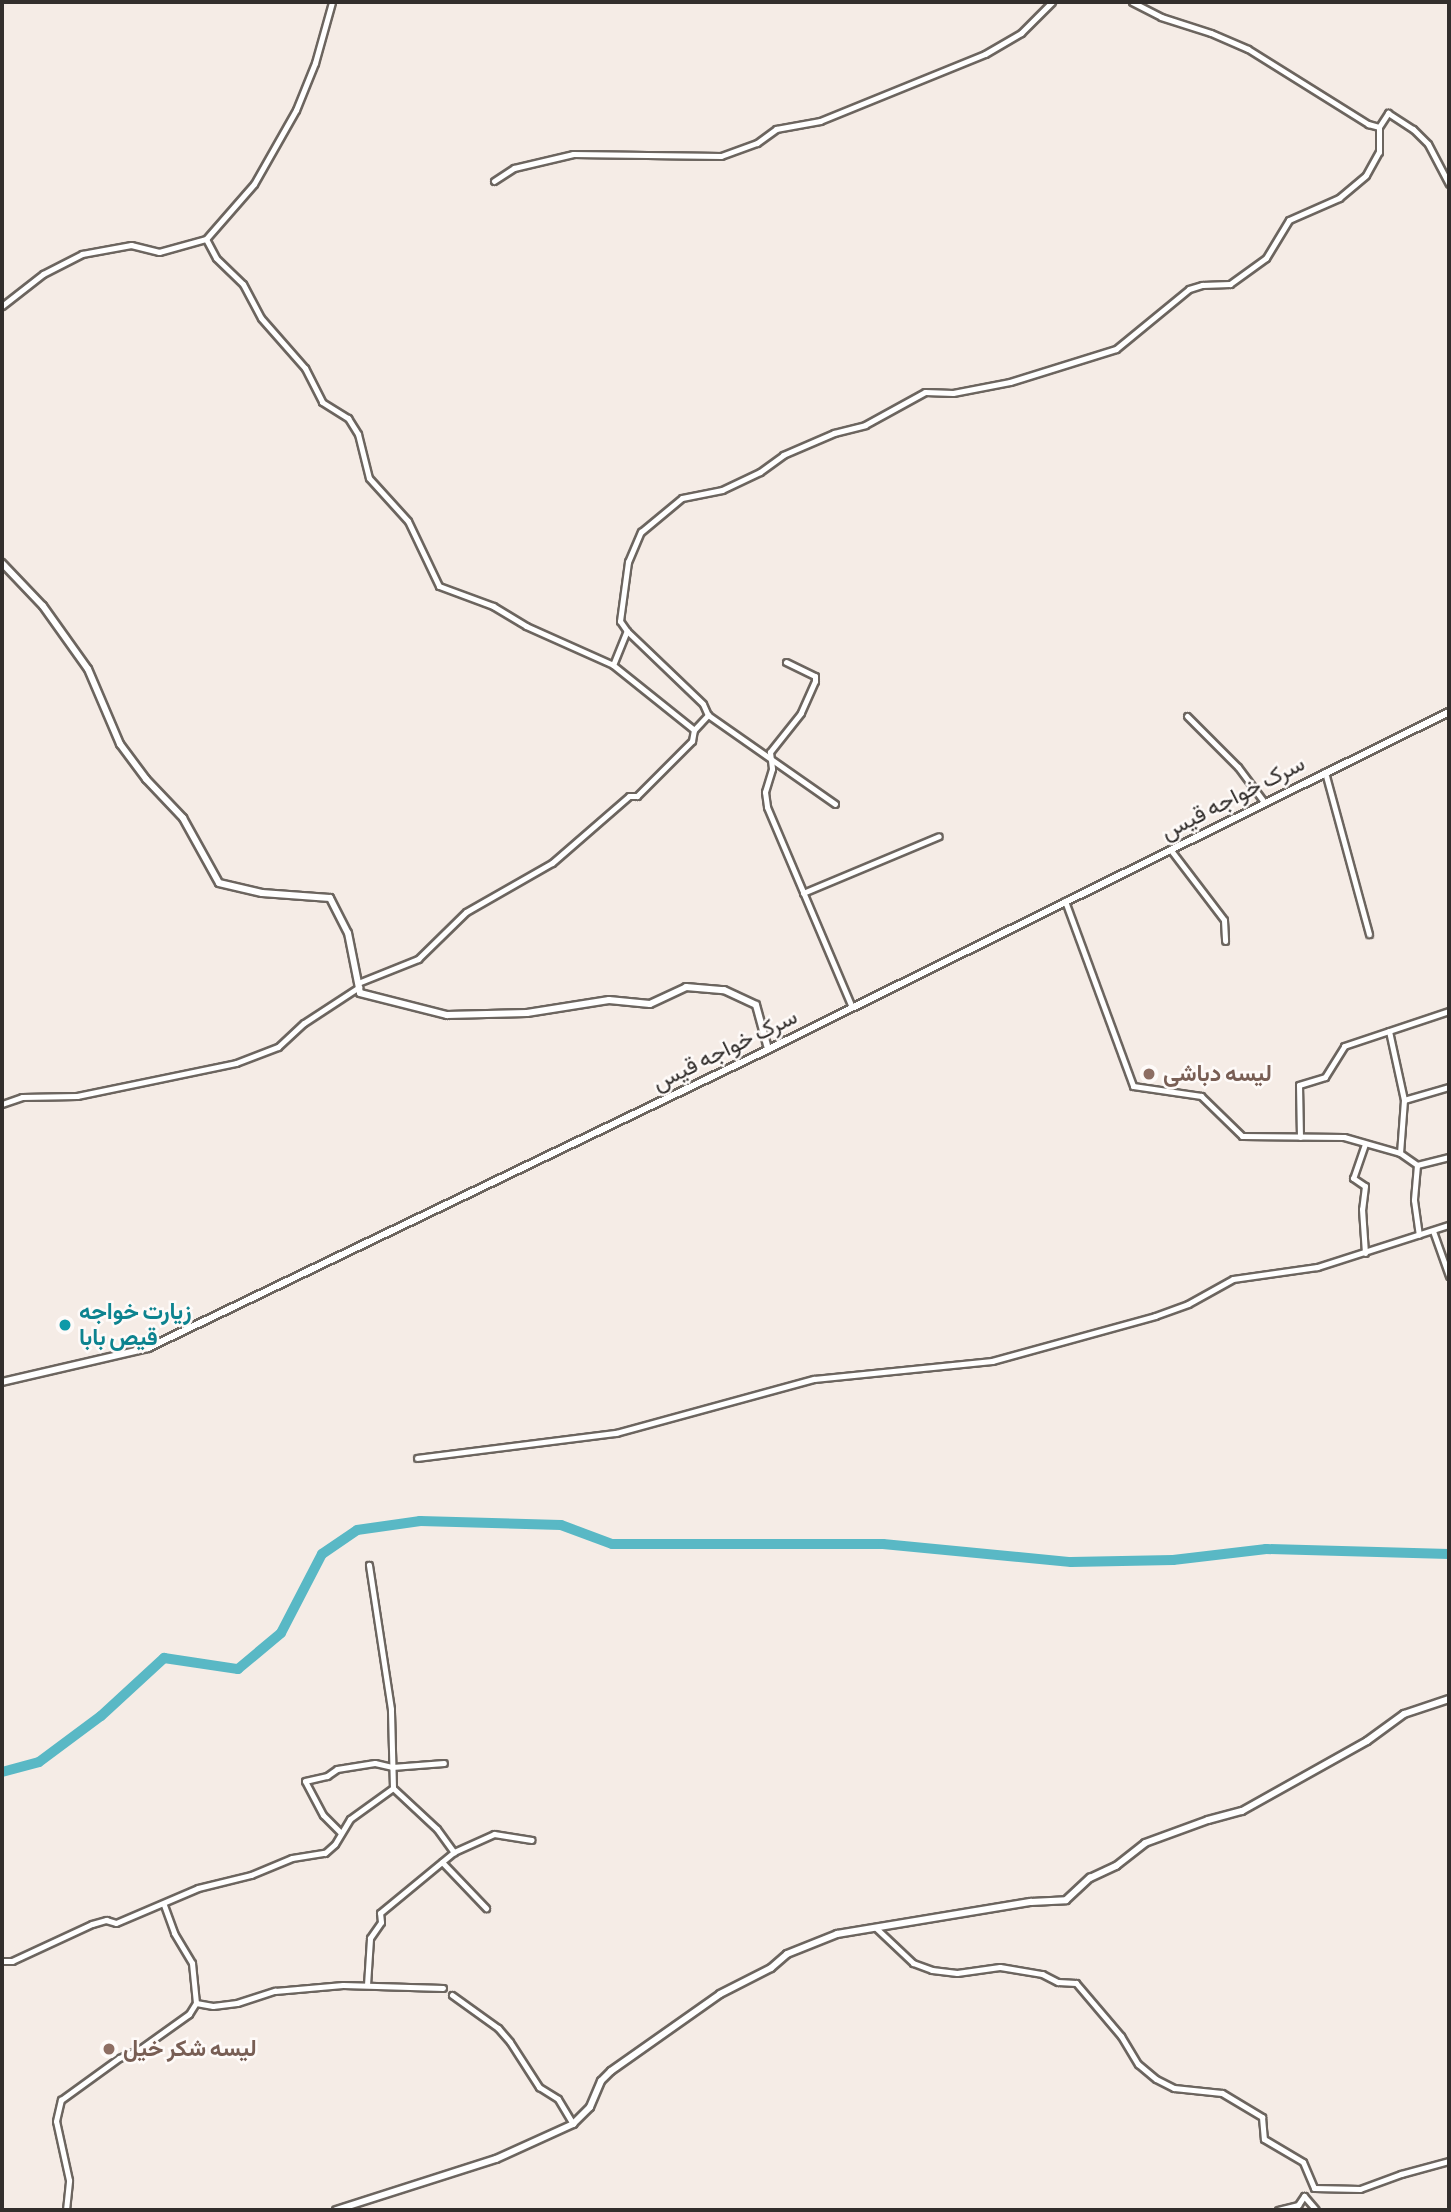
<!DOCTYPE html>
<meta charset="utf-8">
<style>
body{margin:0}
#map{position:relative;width:1451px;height:2212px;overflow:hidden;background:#f5ece6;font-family:"Sofia Sans Condensed",Vazirmatn,sans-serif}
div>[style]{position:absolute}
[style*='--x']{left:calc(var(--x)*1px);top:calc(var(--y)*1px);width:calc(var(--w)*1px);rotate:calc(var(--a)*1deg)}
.river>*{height:10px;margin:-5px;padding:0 5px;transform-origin:5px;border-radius:5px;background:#59b8c5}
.roads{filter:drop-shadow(2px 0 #6c655f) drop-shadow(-2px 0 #6c655f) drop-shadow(0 2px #6c655f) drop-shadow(0 -2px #6c655f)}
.minor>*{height:5px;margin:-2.5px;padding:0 2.5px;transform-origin:2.5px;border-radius:2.5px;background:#fff}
.tertiary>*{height:6px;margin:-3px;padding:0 3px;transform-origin:3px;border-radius:3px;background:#fff}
.dots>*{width:19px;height:19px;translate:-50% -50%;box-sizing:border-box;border:4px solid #fefaf8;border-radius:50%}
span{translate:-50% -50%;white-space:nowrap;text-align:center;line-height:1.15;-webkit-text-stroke:5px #fefaf8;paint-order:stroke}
.street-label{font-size:23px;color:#322e2c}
.education-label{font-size:23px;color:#785e54;font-weight:700}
.left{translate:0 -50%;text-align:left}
.culture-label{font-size:23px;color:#0d838f;font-weight:700}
.frame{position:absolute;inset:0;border:4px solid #322e2c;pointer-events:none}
</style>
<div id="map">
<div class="river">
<i style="--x:2;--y:1772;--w:38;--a:-15"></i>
<i style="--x:39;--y:1762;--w:77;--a:-36.6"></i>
<i style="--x:101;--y:1716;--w:86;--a:-42.6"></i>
<i style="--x:164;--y:1658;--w:75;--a:8.5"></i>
<i style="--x:238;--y:1669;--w:56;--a:-39.9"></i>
<i style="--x:281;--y:1633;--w:89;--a:-62.6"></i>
<i style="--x:322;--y:1554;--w:42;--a:-34.4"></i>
<i style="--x:357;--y:1530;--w:64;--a:-8.1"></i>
<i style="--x:420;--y:1521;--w:141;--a:1.6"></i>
<i style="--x:561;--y:1525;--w:54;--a:20.4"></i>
<i style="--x:612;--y:1544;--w:271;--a:0"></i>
<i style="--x:883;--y:1544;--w:189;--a:5.5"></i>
<i style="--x:1071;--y:1562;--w:102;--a:-1.1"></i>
<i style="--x:1173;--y:1560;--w:94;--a:-6.7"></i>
<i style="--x:1266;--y:1549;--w:183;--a:1.6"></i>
</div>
<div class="roads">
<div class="minor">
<i style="--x:1132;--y:2;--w:33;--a:27"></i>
<i style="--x:1161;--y:17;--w:52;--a:17.7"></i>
<i style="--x:1211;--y:33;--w:40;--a:23.4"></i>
<i style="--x:1248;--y:49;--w:142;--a:32"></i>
<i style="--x:1368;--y:124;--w:11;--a:15"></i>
<i style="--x:494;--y:181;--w:24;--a:-33"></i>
<i style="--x:514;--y:168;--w:61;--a:-13.3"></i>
<i style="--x:573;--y:154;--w:148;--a:0.8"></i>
<i style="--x:721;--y:156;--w:38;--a:-20"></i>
<i style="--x:757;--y:143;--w:24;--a:-36"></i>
<i style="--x:776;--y:129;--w:45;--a:-10.3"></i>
<i style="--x:820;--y:121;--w:178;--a:-22.1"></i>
<i style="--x:985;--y:54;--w:42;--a:-30.3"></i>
<i style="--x:1021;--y:33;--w:44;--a:-45"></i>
<i style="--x:206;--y:239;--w:21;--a:62"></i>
<i style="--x:216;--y:258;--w:37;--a:44"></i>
<i style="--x:243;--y:284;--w:38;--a:62"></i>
<i style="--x:261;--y:318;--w:67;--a:48.7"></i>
<i style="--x:305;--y:368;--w:38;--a:63"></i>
<i style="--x:322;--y:402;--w:31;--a:32"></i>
<i style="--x:348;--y:418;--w:19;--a:58"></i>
<i style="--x:358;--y:434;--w:45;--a:76"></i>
<i style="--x:369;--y:478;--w:58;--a:47.8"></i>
<i style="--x:408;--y:521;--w:72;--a:64.5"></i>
<i style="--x:439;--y:586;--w:58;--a:20.3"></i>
<i style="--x:493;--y:606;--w:39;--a:31"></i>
<i style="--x:526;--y:626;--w:95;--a:24.1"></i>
<i style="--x:613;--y:665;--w:104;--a:38.7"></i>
<i style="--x:2;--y:306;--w:52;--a:-38"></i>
<i style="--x:43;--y:274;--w:44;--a:-27.1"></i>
<i style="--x:82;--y:254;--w:50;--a:-10.4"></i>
<i style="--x:131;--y:245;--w:29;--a:14"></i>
<i style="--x:159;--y:252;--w:49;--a:-15.5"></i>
<i style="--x:206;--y:239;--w:73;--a:-48.9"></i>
<i style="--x:254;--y:184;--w:85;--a:-60.4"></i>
<i style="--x:296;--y:110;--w:51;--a:-68"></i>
<i style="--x:315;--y:63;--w:63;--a:-74.4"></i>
<i style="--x:627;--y:631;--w:105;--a:43.8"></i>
<i style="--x:703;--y:704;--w:12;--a:66"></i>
<i style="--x:708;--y:715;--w:155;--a:35"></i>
<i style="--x:786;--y:662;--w:32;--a:26"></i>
<i style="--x:815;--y:676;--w:5;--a:90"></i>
<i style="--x:815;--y:681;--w:35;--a:114"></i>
<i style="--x:801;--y:713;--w:50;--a:128.5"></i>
<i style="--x:770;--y:752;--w:17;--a:83"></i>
<i style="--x:772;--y:769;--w:24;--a:107"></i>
<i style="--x:765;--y:792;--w:15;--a:82"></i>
<i style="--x:767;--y:807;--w:217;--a:67"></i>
<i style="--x:613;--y:665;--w:37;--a:-68"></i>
<i style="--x:627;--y:631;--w:12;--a:-125"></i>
<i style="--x:620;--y:621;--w:60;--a:-82.3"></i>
<i style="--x:628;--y:562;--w:33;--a:-67"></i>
<i style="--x:641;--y:532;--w:53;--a:-39.7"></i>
<i style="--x:682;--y:498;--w:41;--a:-11.3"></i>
<i style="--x:722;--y:490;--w:42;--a:-25.3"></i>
<i style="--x:760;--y:472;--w:29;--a:-36"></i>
<i style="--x:783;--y:455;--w:56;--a:-23.3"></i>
<i style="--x:834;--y:433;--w:32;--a:-14"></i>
<i style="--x:865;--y:425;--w:68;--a:-28.8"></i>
<i style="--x:925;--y:392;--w:28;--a:2"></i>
<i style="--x:953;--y:393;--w:58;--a:-10.9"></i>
<i style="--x:1010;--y:382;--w:111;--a:-17.3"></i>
<i style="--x:1116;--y:349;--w:94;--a:-39.4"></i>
<i style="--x:1189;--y:289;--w:14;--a:-17"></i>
<i style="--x:1202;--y:285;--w:28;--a:-2"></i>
<i style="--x:1230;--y:284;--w:44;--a:-35.8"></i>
<i style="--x:1266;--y:258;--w:44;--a:-58.8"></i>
<i style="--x:1289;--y:220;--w:55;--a:-23.7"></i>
<i style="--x:1339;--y:198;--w:35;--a:-40"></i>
<i style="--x:1366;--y:175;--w:26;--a:-61"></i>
<i style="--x:1379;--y:152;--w:25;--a:-90"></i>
<i style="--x:1379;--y:127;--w:17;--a:-57"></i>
<i style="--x:1388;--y:113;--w:30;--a:33"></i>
<i style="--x:1413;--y:129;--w:21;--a:45"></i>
<i style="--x:1428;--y:144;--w:45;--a:62.3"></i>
<i style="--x:1187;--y:716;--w:72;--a:45"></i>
<i style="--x:1238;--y:767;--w:44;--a:53.4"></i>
<i style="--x:1325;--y:772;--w:168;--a:74.8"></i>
<i style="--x:1170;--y:849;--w:89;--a:52.7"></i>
<i style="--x:1224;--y:920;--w:21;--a:87"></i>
<i style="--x:803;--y:893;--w:147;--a:-22.7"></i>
<i style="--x:1065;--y:901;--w:197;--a:69.8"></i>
<i style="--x:1133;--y:1086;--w:69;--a:8.4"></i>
<i style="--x:1201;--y:1096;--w:57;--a:44.3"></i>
<i style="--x:1242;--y:1136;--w:102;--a:0.6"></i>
<i style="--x:1344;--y:1137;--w:58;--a:15.9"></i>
<i style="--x:1400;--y:1153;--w:21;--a:35"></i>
<i style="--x:1417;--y:1165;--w:33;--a:-14"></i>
<i style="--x:358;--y:983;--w:65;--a:-21.8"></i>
<i style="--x:418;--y:959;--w:67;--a:-44.4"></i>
<i style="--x:466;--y:912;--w:99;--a:-29.7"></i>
<i style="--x:552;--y:863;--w:102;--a:-41"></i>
<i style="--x:629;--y:796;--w:8;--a:0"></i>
<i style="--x:637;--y:796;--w:78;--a:-45"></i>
<i style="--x:692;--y:741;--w:11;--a:-80"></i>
<i style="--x:694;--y:730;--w:21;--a:-47"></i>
<i style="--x:1389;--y:1031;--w:71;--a:77.7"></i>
<i style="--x:1404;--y:1100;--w:53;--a:94.3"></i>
<i style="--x:1404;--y:1100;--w:47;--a:-16.1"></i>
<i style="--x:2;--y:1104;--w:21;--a:-19"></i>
<i style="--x:22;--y:1097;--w:55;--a:-1"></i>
<i style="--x:77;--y:1096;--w:162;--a:-11.7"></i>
<i style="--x:236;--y:1063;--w:45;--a:-20.9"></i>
<i style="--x:278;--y:1047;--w:35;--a:-43"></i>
<i style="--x:304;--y:1023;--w:66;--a:-33.2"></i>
<i style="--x:1300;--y:1137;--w:52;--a:-91.1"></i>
<i style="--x:1299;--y:1085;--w:27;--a:-17"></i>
<i style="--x:1325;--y:1077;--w:36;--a:-58"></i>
<i style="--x:1344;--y:1046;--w:111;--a:-18.4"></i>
<i style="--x:1365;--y:1144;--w:36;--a:109"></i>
<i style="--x:1353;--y:1178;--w:14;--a:34"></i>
<i style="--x:1365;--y:1186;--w:23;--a:97"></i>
<i style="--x:1362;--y:1209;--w:44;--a:86.1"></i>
<i style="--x:1417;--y:1165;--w:35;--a:95"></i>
<i style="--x:1414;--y:1200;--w:35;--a:82"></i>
<i style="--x:1433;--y:1231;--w:48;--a:70.4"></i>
<i style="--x:417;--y:1458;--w:201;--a:-7.2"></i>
<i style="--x:616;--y:1433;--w:205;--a:-15.3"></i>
<i style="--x:814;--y:1379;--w:179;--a:-5.8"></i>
<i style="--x:992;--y:1361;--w:169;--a:-15.4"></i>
<i style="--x:1155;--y:1316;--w:35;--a:-20"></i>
<i style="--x:1188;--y:1304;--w:51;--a:-29.1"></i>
<i style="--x:1233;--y:1279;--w:85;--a:-8.1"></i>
<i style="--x:1317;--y:1267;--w:139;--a:-17.7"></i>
<i style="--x:393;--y:1788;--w:60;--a:43"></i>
<i style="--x:437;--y:1829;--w:29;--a:54"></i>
<i style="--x:341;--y:1833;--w:25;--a:-135"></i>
<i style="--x:323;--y:1815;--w:38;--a:-118"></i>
<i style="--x:305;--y:1781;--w:23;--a:-13"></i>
<i style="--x:327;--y:1776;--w:12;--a:-35"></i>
<i style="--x:337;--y:1769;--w:38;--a:-9"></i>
<i style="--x:375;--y:1763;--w:17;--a:13"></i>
<i style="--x:392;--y:1767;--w:52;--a:-4.4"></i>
<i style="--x:442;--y:1862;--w:64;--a:46.3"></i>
<i style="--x:164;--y:1905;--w:30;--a:70"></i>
<i style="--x:174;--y:1933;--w:35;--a:59"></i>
<i style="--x:192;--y:1963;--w:40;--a:84.3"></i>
<i style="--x:876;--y:1928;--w:51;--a:43.4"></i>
<i style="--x:913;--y:1963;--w:20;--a:20"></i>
<i style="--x:932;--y:1970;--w:25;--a:7"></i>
<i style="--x:957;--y:1973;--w:43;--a:-7.9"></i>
<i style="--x:1000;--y:1967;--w:43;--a:9.5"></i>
<i style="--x:1042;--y:1974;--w:18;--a:27"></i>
<i style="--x:1058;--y:1982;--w:18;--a:3"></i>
<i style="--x:1076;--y:1983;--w:70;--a:49.7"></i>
<i style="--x:1121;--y:2036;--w:33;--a:59"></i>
<i style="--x:1138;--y:2064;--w:23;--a:40"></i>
<i style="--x:1156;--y:2079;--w:20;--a:27"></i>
<i style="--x:1174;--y:2088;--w:48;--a:5.9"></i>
<i style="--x:1222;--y:2093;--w:47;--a:31"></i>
<i style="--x:1262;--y:2117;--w:22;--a:85"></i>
<i style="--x:1264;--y:2139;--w:45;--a:30.5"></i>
<i style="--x:1303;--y:2162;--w:28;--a:67"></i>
<i style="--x:2;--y:1961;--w:10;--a:0"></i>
<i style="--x:12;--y:1961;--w:88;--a:-24.8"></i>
<i style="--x:92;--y:1924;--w:15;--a:-16"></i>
<i style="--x:106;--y:1920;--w:10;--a:17"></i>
<i style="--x:116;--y:1923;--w:89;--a:-23.1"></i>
<i style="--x:198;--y:1888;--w:55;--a:-13.8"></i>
<i style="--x:251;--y:1875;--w:44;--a:-22.5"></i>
<i style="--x:292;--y:1858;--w:33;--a:-9"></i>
<i style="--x:325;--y:1853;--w:13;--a:-42"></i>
<i style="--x:335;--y:1844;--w:29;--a:-59"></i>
<i style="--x:350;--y:1819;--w:53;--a:-35.8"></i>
<i style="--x:393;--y:1788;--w:79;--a:-91.5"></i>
<i style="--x:391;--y:1709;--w:146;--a:-98.7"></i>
<i style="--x:367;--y:1985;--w:47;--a:-86.3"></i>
<i style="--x:370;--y:1938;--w:19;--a:-55"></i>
<i style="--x:381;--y:1922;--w:9;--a:-96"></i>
<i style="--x:380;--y:1913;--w:96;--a:-39.5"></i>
<i style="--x:454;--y:1852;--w:44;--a:-24.2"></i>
<i style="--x:494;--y:1834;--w:38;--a:9"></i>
<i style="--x:452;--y:1995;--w:57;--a:35.7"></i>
<i style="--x:498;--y:2028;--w:18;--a:49"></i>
<i style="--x:510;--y:2042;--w:54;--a:57.2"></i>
<i style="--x:539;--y:2087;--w:22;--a:32"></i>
<i style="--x:558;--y:2099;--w:29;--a:59"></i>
<i style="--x:1314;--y:2188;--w:46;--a:1.2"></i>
<i style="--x:1360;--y:2189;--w:44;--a:-20.1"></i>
<i style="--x:1401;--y:2174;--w:50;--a:-15.2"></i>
<i style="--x:66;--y:2210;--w:30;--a:-84"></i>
<i style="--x:69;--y:2180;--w:60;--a:-102.4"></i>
<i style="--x:56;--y:2121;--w:22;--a:-77"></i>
<i style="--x:61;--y:2100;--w:72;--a:-35.9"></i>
<i style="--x:119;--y:2058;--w:23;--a:-23"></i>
<i style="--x:140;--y:2049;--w:60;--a:-35.5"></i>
<i style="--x:189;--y:2014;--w:13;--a:-58"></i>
<i style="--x:196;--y:2003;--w:17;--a:10"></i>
<i style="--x:213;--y:2006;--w:24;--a:-7"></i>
<i style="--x:237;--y:2003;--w:40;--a:-18"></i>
<i style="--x:275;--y:1991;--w:68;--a:-5"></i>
<i style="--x:343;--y:1985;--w:100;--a:1.7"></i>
<i style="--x:1278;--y:2210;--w:21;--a:-14"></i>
<i style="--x:1298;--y:2205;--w:11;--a:-56"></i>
<i style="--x:1304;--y:2196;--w:18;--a:49"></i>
</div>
<div class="tertiary">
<i style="--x:2;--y:563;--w:59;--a:46.4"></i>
<i style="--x:43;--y:606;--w:77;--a:54.5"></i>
<i style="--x:88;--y:669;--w:82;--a:66.9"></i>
<i style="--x:120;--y:744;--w:44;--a:53.4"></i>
<i style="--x:146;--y:779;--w:54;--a:46.5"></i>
<i style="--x:183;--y:818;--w:74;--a:61"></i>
<i style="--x:219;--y:883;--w:44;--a:13.1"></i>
<i style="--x:262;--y:893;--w:68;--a:4.2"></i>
<i style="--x:330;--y:898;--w:39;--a:63"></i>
<i style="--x:348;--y:933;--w:61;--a:78.7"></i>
<i style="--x:360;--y:993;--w:90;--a:14.2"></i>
<i style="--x:447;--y:1015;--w:80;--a:-1.4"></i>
<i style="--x:527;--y:1013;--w:83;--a:-9"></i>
<i style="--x:609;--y:1000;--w:41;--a:5.6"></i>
<i style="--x:650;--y:1004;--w:40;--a:-25"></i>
<i style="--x:686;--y:987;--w:38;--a:5"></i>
<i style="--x:724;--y:990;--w:35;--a:25"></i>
<i style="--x:756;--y:1005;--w:46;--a:74.7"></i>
<i style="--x:2;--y:1382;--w:150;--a:-13.1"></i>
<i style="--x:148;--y:1348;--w:683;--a:-25.7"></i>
<i style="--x:763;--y:1052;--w:766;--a:-26.36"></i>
<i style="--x:336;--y:2210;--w:168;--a:-17.7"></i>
<i style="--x:496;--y:2159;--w:85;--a:-24.4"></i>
<i style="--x:573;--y:2124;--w:24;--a:-45"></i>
<i style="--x:590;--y:2107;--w:28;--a:-67"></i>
<i style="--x:601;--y:2081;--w:14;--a:-45"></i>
<i style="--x:611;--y:2071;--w:133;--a:-35.2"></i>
<i style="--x:720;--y:1994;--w:57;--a:-27"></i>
<i style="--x:771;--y:1968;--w:21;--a:-41"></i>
<i style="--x:787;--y:1954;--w:54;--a:-21.8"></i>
<i style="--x:837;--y:1934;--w:197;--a:-9.4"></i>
<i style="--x:1031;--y:1902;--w:35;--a:-3"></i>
<i style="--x:1066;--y:1900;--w:33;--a:-43"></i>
<i style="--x:1090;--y:1878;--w:29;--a:-25"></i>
<i style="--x:1116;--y:1866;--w:37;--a:-38"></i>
<i style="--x:1145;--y:1843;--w:67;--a:-20.1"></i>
<i style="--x:1208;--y:1820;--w:35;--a:-15"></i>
<i style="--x:1242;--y:1811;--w:143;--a:-29.2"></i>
<i style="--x:1367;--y:1741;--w:46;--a:-36.1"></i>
<i style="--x:1404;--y:1714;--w:47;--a:-18.4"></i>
</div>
</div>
<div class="dots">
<i style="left:1149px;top:1074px;background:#8d6e63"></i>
<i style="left:65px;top:1325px;background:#0f9aa8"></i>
<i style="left:109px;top:2049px;background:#8d6e63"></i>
</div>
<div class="street-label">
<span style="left:1233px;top:798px;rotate:-27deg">سرک خواجه قیس</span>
<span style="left:725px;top:1050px;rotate:-26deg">سرک خواجه قیس</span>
</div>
<div class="education-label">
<span class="left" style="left:1163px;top:1074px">لیسه دباشی</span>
<span class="left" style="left:123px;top:2049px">لیسه شکر خیل</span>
</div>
<div class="culture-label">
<span class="left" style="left:79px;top:1325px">زیارت خواجه<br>قیص بابا</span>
</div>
<div class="frame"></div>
</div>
